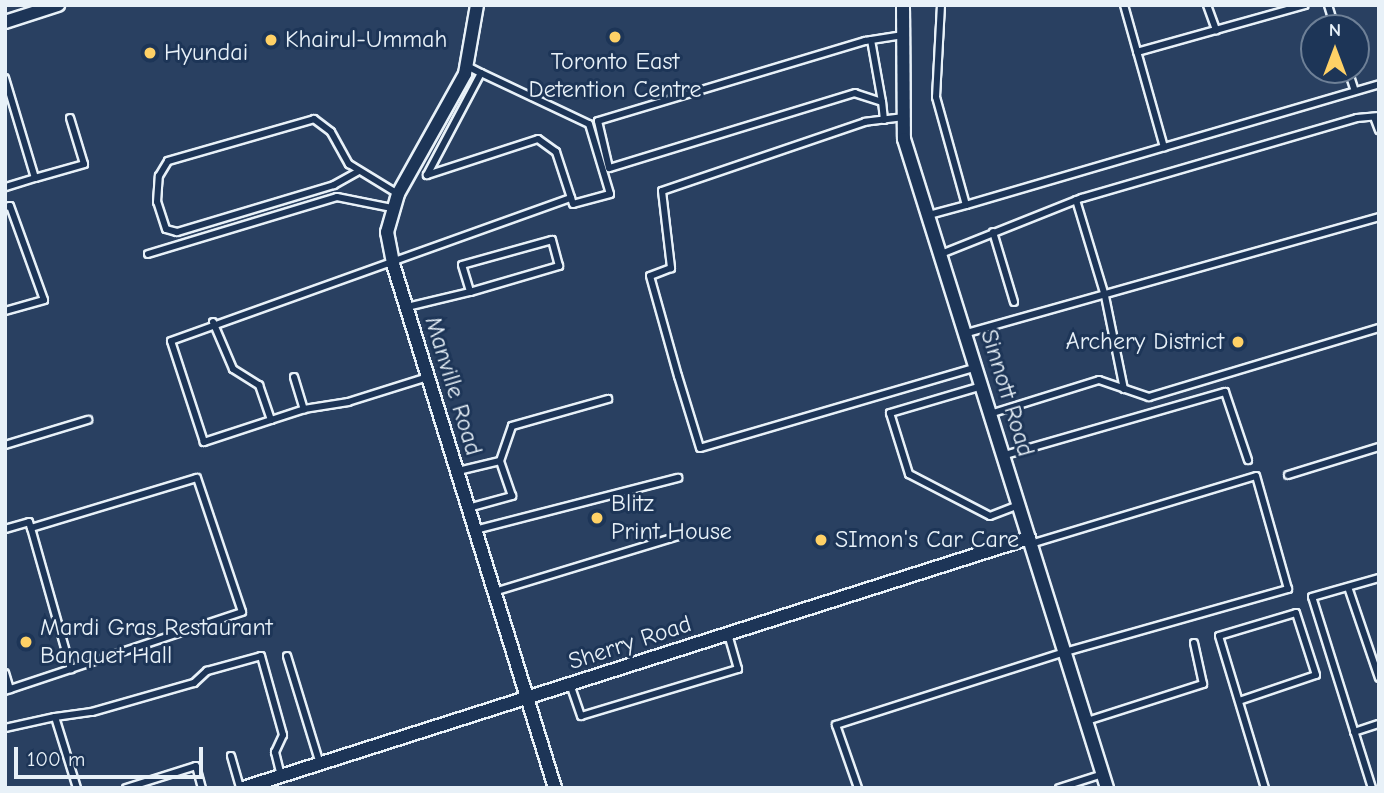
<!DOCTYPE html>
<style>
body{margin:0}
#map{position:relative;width:1384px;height:793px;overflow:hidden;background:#294061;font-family:"Comic Neue",sans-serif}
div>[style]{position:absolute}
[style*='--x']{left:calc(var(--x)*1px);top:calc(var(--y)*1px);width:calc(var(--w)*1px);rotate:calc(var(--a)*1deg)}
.roads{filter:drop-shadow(2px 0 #e8f1f8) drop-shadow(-2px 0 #e8f1f8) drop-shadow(0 2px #e8f1f8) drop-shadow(0 -2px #e8f1f8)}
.service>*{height:6px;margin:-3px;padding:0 3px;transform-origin:3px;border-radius:3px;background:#1d3557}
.minor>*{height:12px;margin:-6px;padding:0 6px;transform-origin:6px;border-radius:6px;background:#1d3557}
.dots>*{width:19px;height:19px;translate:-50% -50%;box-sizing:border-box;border:4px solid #1d3557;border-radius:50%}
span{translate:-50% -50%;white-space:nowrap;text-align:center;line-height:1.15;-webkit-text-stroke:6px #1d3557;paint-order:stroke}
.poi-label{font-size:24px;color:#e8f1f8}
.left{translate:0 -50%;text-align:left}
.right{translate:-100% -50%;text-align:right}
.street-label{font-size:24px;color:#e8f1f8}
.frame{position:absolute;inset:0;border:7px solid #e8f1f8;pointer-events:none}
.north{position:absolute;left:1300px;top:14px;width:70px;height:70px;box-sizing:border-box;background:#1d3557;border:2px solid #6e8097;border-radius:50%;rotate:0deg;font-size:19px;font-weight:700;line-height:28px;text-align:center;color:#e8f1f8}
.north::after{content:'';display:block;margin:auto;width:24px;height:32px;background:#ffd166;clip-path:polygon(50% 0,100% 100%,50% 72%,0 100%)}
.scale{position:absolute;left:14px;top:747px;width:189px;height:32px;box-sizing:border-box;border:4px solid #e8f1f8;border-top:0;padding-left:9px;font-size:21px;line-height:24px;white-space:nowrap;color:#e8f1f8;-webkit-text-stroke:5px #1d3557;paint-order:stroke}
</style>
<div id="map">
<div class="roads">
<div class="service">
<i style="--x:941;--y:5;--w:92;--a:93.1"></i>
<i style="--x:936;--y:97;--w:112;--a:74.5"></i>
<i style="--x:966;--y:205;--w:430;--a:-16.3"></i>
<i style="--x:1124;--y:5;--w:148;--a:74.3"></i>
<i style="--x:1207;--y:5;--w:27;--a:70"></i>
<i style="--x:1328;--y:5;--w:24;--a:73"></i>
<i style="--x:871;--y:40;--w:63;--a:79.9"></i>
<i style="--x:1137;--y:52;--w:174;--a:-15.6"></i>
<i style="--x:467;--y:66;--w:16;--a:27"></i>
<i style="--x:481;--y:73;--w:119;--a:25.3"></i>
<i style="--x:589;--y:124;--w:73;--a:73.3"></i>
<i style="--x:610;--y:194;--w:38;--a:165"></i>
<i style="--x:573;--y:204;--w:55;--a:-108.1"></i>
<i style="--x:556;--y:152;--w:22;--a:-144"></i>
<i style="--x:538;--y:139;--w:117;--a:162"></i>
<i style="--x:427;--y:175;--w:115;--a:-62.1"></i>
<i style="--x:1348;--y:70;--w:22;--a:72"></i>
<i style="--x:5;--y:78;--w:104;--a:73.3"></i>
<i style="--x:35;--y:178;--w:31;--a:163"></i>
<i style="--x:904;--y:117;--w:39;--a:173"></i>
<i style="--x:865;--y:122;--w:214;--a:161.2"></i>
<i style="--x:662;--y:191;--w:78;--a:83.3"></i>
<i style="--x:671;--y:268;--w:22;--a:159"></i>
<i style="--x:650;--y:276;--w:104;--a:74.4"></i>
<i style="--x:678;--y:376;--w:75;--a:73"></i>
<i style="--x:700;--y:448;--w:289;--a:-16.3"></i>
<i style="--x:1374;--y:117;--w:14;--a:69"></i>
<i style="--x:884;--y:120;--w:18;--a:-96"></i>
<i style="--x:882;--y:102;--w:28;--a:-162"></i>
<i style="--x:855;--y:93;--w:257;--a:163"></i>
<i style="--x:609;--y:168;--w:48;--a:-103.2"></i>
<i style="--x:598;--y:121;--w:279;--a:-16.7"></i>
<i style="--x:865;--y:41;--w:37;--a:-9"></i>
<i style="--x:359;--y:171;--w:29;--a:151"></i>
<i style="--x:334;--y:185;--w:164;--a:163.3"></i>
<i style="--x:177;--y:232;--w:11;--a:-165"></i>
<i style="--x:166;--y:229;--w:28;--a:-108"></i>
<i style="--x:157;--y:202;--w:26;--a:-86"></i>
<i style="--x:159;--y:176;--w:17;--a:-59"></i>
<i style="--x:168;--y:161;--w:152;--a:-16"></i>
<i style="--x:314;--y:119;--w:21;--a:37"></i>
<i style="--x:331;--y:132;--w:37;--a:61"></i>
<i style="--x:349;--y:164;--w:57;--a:31.5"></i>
<i style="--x:35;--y:178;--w:51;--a:-15.9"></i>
<i style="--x:84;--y:164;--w:48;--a:-106.9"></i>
<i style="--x:1076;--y:200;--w:100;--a:73.2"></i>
<i style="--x:1105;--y:296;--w:95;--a:78.5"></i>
<i style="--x:5;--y:207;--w:5;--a:-11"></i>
<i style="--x:10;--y:206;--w:100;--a:70.1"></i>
<i style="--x:44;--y:300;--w:41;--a:164.2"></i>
<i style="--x:929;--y:215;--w:38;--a:-15"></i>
<i style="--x:993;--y:232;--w:73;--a:73.3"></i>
<i style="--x:148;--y:254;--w:197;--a:-16.8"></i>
<i style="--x:337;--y:197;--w:56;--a:11.3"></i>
<i style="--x:941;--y:254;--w:152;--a:-21.7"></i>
<i style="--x:1082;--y:198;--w:286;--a:-16.2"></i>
<i style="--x:1357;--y:118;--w:22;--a:-5"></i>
<i style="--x:407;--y:307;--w:65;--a:-13.4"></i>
<i style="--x:470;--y:292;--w:93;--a:-16.3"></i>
<i style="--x:559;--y:266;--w:27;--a:-105"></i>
<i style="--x:552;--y:240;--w:93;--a:164.5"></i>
<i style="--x:462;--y:265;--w:28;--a:73"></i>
<i style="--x:213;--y:322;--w:51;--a:66.9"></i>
<i style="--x:233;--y:369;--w:31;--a:32"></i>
<i style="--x:259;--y:385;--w:37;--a:71"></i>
<i style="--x:271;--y:420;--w:35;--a:-18"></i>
<i style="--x:967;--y:333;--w:428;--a:-15.7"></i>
<i style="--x:294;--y:377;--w:34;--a:73"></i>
<i style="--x:304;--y:409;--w:45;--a:-9"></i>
<i style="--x:348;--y:402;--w:84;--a:-17.4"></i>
<i style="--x:982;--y:386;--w:96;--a:163.6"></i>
<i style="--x:890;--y:413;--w:64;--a:72.7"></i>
<i style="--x:909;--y:474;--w:91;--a:27.4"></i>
<i style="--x:990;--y:516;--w:31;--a:-21"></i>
<i style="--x:993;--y:413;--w:111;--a:-17.3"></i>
<i style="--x:1099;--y:380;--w:53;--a:18.8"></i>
<i style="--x:1149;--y:397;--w:240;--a:-16.7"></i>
<i style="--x:271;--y:420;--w:71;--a:161.8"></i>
<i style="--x:204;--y:442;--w:106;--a:-108.1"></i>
<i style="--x:171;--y:341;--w:425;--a:-19.7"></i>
<i style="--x:5;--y:445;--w:87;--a:-16.8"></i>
<i style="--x:1005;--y:455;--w:229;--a:-16"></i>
<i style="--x:1225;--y:392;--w:72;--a:71.3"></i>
<i style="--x:458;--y:471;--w:43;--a:-13.4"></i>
<i style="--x:500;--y:461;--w:37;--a:-71"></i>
<i style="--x:512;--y:426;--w:100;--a:-15.7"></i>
<i style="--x:1288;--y:475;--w:95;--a:-17.1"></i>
<i style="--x:468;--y:508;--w:46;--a:-15.3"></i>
<i style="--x:512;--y:496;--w:37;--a:-109"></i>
<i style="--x:31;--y:528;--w:147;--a:74.2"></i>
<i style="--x:5;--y:529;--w:25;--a:-16"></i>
<i style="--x:29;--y:522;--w:6;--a:72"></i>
<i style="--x:31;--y:528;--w:173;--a:-16.8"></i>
<i style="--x:197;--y:478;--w:141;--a:71.4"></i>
<i style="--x:242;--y:612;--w:250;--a:161.6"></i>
<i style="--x:475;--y:530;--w:210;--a:-14.4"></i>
<i style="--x:1348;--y:587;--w:96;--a:71.2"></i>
<i style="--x:494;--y:592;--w:200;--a:-16.9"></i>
<i style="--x:287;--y:656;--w:113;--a:73"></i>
<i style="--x:5;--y:673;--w:17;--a:73"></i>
<i style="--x:570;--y:684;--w:34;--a:71"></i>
<i style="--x:581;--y:716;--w:164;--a:-16.7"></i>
<i style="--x:738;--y:669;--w:36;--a:-106"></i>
<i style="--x:1239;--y:701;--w:81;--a:-18.7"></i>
<i style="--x:1316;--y:675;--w:65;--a:-107.9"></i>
<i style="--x:1296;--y:613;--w:80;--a:163.4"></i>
<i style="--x:1219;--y:636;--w:159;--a:73.2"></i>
<i style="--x:55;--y:717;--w:37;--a:-8"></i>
<i style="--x:92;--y:712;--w:106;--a:-15.9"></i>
<i style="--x:194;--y:683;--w:18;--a:-43"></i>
<i style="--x:207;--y:671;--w:56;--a:-15.5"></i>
<i style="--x:261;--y:656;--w:82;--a:74.4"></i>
<i style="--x:283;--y:735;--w:19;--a:115"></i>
<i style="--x:275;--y:752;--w:25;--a:76"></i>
<i style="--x:1087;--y:721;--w:122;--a:-17.7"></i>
<i style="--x:1203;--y:684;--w:42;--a:-102.4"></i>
<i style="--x:5;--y:728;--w:51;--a:-12.4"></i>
<i style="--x:55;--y:717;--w:74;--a:72.8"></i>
<i style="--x:1354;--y:732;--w:26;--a:-18"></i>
<i style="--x:231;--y:756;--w:33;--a:74"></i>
<i style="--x:126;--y:788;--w:73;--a:-17.4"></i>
<i style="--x:196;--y:766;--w:23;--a:75"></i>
<i style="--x:858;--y:788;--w:67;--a:-109.2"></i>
<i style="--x:836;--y:725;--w:240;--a:-17.7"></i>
<i style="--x:1065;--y:652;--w:232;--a:-15.8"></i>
<i style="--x:1288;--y:589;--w:117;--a:-105.8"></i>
<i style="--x:1256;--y:476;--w:235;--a:163.2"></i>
<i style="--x:1059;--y:788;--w:46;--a:-17.7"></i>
<i style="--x:1372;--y:788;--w:200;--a:-107.4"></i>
<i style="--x:1312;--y:597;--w:70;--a:-15.8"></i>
</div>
<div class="minor">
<i style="--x:477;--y:5;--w:70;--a:99.9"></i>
<i style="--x:465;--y:74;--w:137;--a:119.2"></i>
<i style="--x:398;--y:194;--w:40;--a:106"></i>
<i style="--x:387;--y:232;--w:33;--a:79"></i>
<i style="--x:393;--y:264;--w:548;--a:72.82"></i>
<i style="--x:903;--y:5;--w:134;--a:89.6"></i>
<i style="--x:904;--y:139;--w:680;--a:72.63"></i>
<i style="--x:5;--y:22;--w:56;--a:-17.8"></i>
<i style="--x:243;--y:788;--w:825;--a:-17.64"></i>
</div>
</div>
<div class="dots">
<i style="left:615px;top:37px;background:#ffd166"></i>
<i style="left:271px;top:40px;background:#ffd166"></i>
<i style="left:150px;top:53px;background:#ffd166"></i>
<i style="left:1238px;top:342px;background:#ffd166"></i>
<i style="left:597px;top:518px;background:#ffd166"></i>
<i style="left:821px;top:540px;background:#ffd166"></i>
<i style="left:26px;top:642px;background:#ffd166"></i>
</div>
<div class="poi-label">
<span class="left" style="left:285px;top:40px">Khairul-Ummah</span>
<span class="left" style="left:164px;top:53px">Hyundai</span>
<span style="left:615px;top:76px">Toronto East<br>Detention Centre</span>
<span class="right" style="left:1224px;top:342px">Archery District</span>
<span class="left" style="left:611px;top:518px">Blitz<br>Print House</span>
<span class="left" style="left:835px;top:540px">SImon's Car Care</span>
<span class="left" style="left:40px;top:642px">Mardi Gras Restaurant<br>Banquet Hall</span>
</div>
<div class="street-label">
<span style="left:453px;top:386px;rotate:73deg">Manville Road</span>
<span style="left:1007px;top:393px;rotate:73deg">Sinnott Road</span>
<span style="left:630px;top:643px;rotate:-18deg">Sherry Road</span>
</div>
<div class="frame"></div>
<div class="north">N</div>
<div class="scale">100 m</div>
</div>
